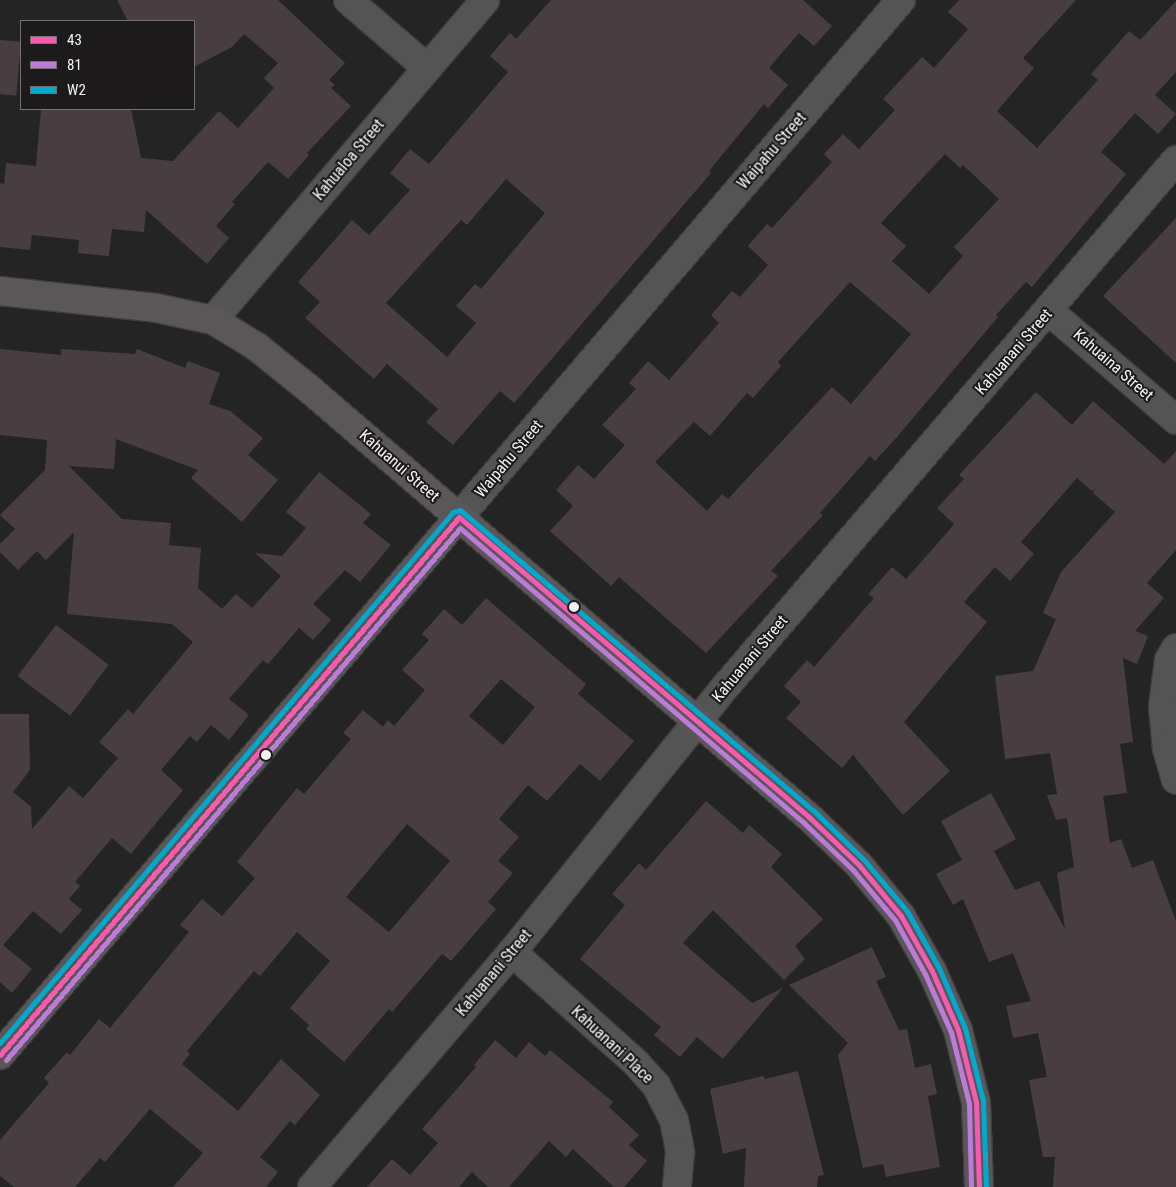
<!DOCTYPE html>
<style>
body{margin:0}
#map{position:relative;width:1176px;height:1187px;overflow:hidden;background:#252424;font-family:"Roboto Condensed",sans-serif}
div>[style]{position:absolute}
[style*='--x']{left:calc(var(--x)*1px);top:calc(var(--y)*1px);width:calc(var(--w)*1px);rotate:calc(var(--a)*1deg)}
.building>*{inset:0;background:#483e42;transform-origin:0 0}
.roads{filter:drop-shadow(1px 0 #403f3f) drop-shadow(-1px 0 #403f3f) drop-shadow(0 1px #403f3f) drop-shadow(0 -1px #403f3f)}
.street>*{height:28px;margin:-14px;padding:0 14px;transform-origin:14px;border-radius:14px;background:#555454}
.secondary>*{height:28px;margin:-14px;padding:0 14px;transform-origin:14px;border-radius:14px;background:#5b5658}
.bus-1>*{height:5px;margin:-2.5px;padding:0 2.5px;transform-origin:2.5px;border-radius:2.5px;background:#f75aaf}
.bus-2>*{height:5px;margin:-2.5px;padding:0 2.5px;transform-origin:2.5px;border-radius:2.5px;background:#bd7bd9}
.bus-3>*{height:5px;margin:-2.5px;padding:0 2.5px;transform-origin:2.5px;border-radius:2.5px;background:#00a9ce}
.dots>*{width:14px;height:14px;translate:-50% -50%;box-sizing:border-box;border:2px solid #1d1a1b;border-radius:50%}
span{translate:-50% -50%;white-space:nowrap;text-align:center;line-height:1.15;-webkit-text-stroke:4px #1d1a1b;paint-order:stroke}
.street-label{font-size:16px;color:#f4f2f3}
.legend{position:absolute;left:20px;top:20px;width:175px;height:90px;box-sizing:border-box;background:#1d1a1b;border:1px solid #737071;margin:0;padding:6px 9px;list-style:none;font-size:15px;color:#f4f2f3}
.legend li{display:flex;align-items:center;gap:10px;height:25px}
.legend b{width:25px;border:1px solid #737071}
</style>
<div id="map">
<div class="building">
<i style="clip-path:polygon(117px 0,278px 0,345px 63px,329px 80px,335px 85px,331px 88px,351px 106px,307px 153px,309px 155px,288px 179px,268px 162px,232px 202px,235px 204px,216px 226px,229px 238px,207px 264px,146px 210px,144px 232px,112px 229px,109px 256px,78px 253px,79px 240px,32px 235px,30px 250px,0 247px,0 183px,4px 184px,6px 163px,36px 166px,41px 109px,131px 109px,141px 158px,173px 161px,219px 111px,238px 128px,274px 88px,264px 78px,278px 63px,244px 34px,232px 47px,194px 67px,194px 21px,128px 21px)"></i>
<i style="clip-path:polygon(evenodd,551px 0,803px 0,832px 26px,814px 46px,799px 33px,769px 68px,788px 85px,768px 108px,764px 104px,709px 171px,711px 173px,514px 403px,500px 391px,453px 445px,426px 422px,438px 409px,387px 364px,374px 379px,305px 318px,320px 302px,298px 282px,352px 220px,369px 235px,410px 190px,390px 173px,410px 149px,429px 164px,508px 72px,490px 56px,510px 33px,516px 39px,551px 0,506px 179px,545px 213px,481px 289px,475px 284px,456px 306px,476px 323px,447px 357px,386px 303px,461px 220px,467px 225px,506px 179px)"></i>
<i style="clip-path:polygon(evenodd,959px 0,1076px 0,1023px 58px,1034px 68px,997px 111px,1037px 148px,1098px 80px,1091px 74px,1129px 31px,1140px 40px,1176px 1px,1176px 72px,1155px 95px,1176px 114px,1158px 134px,1135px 113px,1101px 152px,1126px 174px,1032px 287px,1026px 282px,996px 315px,998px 317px,897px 437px,875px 461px,870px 456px,840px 490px,820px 513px,823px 515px,771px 571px,778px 576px,706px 653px,619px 577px,611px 586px,550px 531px,573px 506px,556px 490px,578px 465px,594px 479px,625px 445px,602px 425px,636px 389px,629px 383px,648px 361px,669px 380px,719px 323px,711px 315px,732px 291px,740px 297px,768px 265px,748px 246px,767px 224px,772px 228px,832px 162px,824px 154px,843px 134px,859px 149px,895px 110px,883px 99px,922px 57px,934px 68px,968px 29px,948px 12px,959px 0,945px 154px,960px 168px,963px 165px,999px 199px,954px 247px,963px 256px,929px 294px,892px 261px,906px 246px,881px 223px,945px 154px,959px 0,850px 282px,911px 334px,851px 404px,832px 387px,728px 499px,722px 494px,707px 511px,655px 462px,694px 422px,710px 436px,747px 393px,753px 398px,781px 366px,778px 362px,850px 282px)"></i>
<i style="left:0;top:40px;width:21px;height:54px;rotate:5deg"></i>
<i style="clip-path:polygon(1176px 218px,1176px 363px,1103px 296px)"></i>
<i style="clip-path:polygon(0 349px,61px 355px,61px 349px,135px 354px,137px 349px,185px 368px,188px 361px,220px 373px,209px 404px,230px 411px,263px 438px,248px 455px,278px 480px,242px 522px,191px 478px,198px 470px,116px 439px,114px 469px,69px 466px,122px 519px,171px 523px,169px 545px,201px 548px,198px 588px,222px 609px,236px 594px,252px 608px,281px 576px,255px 553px,282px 556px,306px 528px,286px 512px,319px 472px,371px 514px,363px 523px,391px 545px,360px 582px,345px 570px,313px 604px,331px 620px,313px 640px,299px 628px,268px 664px,263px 660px,229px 699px,249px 715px,229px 740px,211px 725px,197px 742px,190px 736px,161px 770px,183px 790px,131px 854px,112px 838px,75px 882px,80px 886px,69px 899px,82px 910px,61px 934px,33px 911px,3px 945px,32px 969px,12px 993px,0 982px,0 714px,29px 714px,30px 770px,13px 792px,31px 807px,32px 829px,69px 786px,83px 798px,118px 758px,99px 742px,128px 709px,133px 714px,193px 642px,172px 624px,67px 614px,74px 532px,46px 560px,37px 551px,18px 570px,0 552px,0 544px,15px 529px,0 515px,45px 470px,47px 440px,0 435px)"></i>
<i style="clip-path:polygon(1036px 392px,1072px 425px,1093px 401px,1164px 464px,1176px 451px,1176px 550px,1147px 583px,1164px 598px,1135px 631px,1148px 636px,1137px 664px,1123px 658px,1133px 742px,1120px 744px,1127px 793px,1103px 796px,1110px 843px,1121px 839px,1132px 868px,1153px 860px,1176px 921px,1176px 1187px,1053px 1187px,1055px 1157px,1043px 1157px,1029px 1080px,1047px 1077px,1038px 1033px,1013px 1038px,1006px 1006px,1031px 1001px,1013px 953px,989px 962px,963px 899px,953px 905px,936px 874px,962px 860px,941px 821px,991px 793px,1016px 839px,994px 851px,1015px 890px,1039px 881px,1065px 929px,1057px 873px,1074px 867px,1067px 818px,1056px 820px,1047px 795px,1057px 794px,1050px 753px,1005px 759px,995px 676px,1033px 671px,1056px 619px,1043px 613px,1061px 572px,1115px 512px,1093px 493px,1095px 488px,1092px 491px,1077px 478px,1021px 542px,1034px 554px,1010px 581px,995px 567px,964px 602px,987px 622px,904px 722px,950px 771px,903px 815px,853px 755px,842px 768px,786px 718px,801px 702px,784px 686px,807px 660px,814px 667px,874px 598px,868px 594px,892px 567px,906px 579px,945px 535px,954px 524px,937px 508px,964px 479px,959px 475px)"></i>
<i style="clip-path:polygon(evenodd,486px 598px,586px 684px,578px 694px,634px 741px,600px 781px,580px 764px,547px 801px,528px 785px,499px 819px,519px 837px,498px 861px,513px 873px,488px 902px,496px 909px,451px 961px,442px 954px,392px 1012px,389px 1009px,344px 1062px,306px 1029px,309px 1025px,290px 1008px,330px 961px,297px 932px,260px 976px,254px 971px,187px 1051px,190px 1054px,182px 1064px,238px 1111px,281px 1059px,320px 1095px,295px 1125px,290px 1121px,260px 1157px,278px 1172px,266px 1187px,173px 1187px,203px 1153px,150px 1109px,105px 1162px,100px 1158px,75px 1187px,14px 1187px,0 1176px,0 1140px,49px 1083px,44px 1078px,67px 1052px,70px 1055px,99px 1019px,110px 1028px,189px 932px,180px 925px,202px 899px,222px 916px,255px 878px,237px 862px,297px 788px,304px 794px,351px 739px,343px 733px,363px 710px,383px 727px,388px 720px,394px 726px,425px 690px,402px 670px,429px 640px,422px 634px,444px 609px,462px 625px,486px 598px,501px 679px,535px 707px,503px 745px,469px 716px,501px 679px,486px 598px,407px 824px,450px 861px,389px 932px,346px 897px,407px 824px)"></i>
<i style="left:56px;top:625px;width:66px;height:64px;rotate:37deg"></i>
<i style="clip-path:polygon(706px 801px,743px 833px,749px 825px,782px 854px,771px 867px,823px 919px,795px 946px,805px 959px,784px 980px,713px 910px,683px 943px,752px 1003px,783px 988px,723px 1059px,697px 1037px,680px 1057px,654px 1035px,661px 1027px,580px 959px,625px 905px,612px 894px,639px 863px,646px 870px)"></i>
<i style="clip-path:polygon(872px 947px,886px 977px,876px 981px,899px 1030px,907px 1029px,915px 1068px,931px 1064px,937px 1094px,928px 1096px,940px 1167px,886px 1177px,883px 1164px,863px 1168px,838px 1055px,848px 1043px,789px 985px)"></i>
<i style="clip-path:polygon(495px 1040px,516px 1058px,529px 1042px,545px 1056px,550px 1050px,613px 1102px,609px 1107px,639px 1135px,629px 1145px,647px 1161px,624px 1187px,614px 1187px,573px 1149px,566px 1157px,549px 1141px,509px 1187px,488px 1187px,472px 1172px,459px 1187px,367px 1187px,392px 1159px,410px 1175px,438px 1143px,422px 1129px,476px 1067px,474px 1065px)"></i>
<i style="clip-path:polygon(798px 1071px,824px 1175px,818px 1176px,817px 1187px,744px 1187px,746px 1148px,723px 1154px,710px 1089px,763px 1076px,765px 1079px)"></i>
</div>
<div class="roads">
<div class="street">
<i style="--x:348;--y:0;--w:104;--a:40.7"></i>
<i style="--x:1049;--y:311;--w:167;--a:40.6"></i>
<i style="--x:213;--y:320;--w:420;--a:-49.6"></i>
<i style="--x:459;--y:517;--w:680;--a:-49.47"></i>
<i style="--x:1176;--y:648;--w:14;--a:120"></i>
<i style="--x:1169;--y:660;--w:47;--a:97.3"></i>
<i style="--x:1163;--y:707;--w:42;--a:84.6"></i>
<i style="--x:1167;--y:749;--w:32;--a:74"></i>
<i style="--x:512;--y:952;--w:166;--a:41.8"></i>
<i style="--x:636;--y:1063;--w:30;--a:48"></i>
<i style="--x:656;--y:1085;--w:39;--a:63"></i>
<i style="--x:674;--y:1120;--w:33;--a:79"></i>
<i style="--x:680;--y:1152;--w:35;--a:95"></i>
<i style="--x:312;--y:1187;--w:309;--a:-49.6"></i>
<i style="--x:512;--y:952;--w:341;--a:-51.2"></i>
<i style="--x:726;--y:686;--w:692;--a:-49.45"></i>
</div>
<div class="secondary">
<i style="--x:0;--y:291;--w:157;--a:6.2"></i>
<i style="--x:156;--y:308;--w:58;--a:11.9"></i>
<i style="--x:213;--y:320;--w:52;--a:31.5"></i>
<i style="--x:257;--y:347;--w:65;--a:38.8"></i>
<i style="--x:308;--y:388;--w:660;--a:40.57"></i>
<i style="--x:809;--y:817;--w:69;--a:43.8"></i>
<i style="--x:859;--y:865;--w:66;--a:50.5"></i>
<i style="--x:901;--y:916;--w:63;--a:60.6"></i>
<i style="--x:932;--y:971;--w:64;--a:66.2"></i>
<i style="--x:958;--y:1030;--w:74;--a:76"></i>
<i style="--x:976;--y:1102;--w:85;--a:88"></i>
<i style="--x:0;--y:1055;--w:707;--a:-49.53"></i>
</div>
</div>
<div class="bus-1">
<i style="--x:0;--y:1055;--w:707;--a:-49.53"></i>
<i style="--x:459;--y:517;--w:461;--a:40.6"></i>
<i style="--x:809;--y:817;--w:69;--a:43.8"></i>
<i style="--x:859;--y:865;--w:66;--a:50.5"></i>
<i style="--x:901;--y:916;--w:63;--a:60.6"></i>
<i style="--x:932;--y:971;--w:64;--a:66.2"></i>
<i style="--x:958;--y:1030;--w:74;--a:76"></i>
<i style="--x:976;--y:1102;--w:85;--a:88"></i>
</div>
<div class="bus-2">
<i style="--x:6;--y:1060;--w:699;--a:-49.52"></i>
<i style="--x:460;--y:528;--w:453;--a:40.6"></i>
<i style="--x:804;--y:823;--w:68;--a:43.8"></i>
<i style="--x:853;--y:870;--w:65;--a:50"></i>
<i style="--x:895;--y:920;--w:62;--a:60.9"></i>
<i style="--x:925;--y:974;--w:64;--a:65.9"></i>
<i style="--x:951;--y:1032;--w:73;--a:75.8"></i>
<i style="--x:969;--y:1103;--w:84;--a:88.6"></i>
</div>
<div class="bus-3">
<i style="--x:0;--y:1043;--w:698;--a:-49.53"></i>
<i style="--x:453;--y:512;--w:7;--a:-16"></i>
<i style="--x:460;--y:510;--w:465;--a:40.4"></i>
<i style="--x:814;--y:811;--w:70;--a:44.4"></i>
<i style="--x:864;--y:860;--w:67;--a:49.9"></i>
<i style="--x:907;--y:911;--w:65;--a:60.7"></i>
<i style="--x:939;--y:968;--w:65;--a:66.6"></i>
<i style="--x:965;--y:1028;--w:75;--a:76.1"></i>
<i style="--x:983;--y:1101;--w:86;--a:88"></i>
</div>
<div class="dots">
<i style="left:574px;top:607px;background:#f4f2f3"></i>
<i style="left:266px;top:755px;background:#f4f2f3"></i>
</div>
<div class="street-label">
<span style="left:772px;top:151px;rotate:-49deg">Waipahu Street</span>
<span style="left:349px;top:160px;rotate:-50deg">Kahualoa Street</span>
<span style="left:1014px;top:352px;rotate:-49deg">Kahuanani Street</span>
<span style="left:1113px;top:365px;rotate:41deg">Kahuaina Street</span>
<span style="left:509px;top:459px;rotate:-50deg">Waipahu Street</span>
<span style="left:399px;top:466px;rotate:41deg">Kahuanui Street</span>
<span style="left:750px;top:659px;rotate:-50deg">Kahuanani Street</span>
<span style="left:494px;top:973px;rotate:-50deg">Kahuanani Street</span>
<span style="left:612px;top:1045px;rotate:43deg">Kahuanani Place</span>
</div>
<ul class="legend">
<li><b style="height:6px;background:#f75aaf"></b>43</li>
<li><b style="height:6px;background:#bd7bd9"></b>81</li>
<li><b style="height:6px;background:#00a9ce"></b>W2</li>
</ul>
</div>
